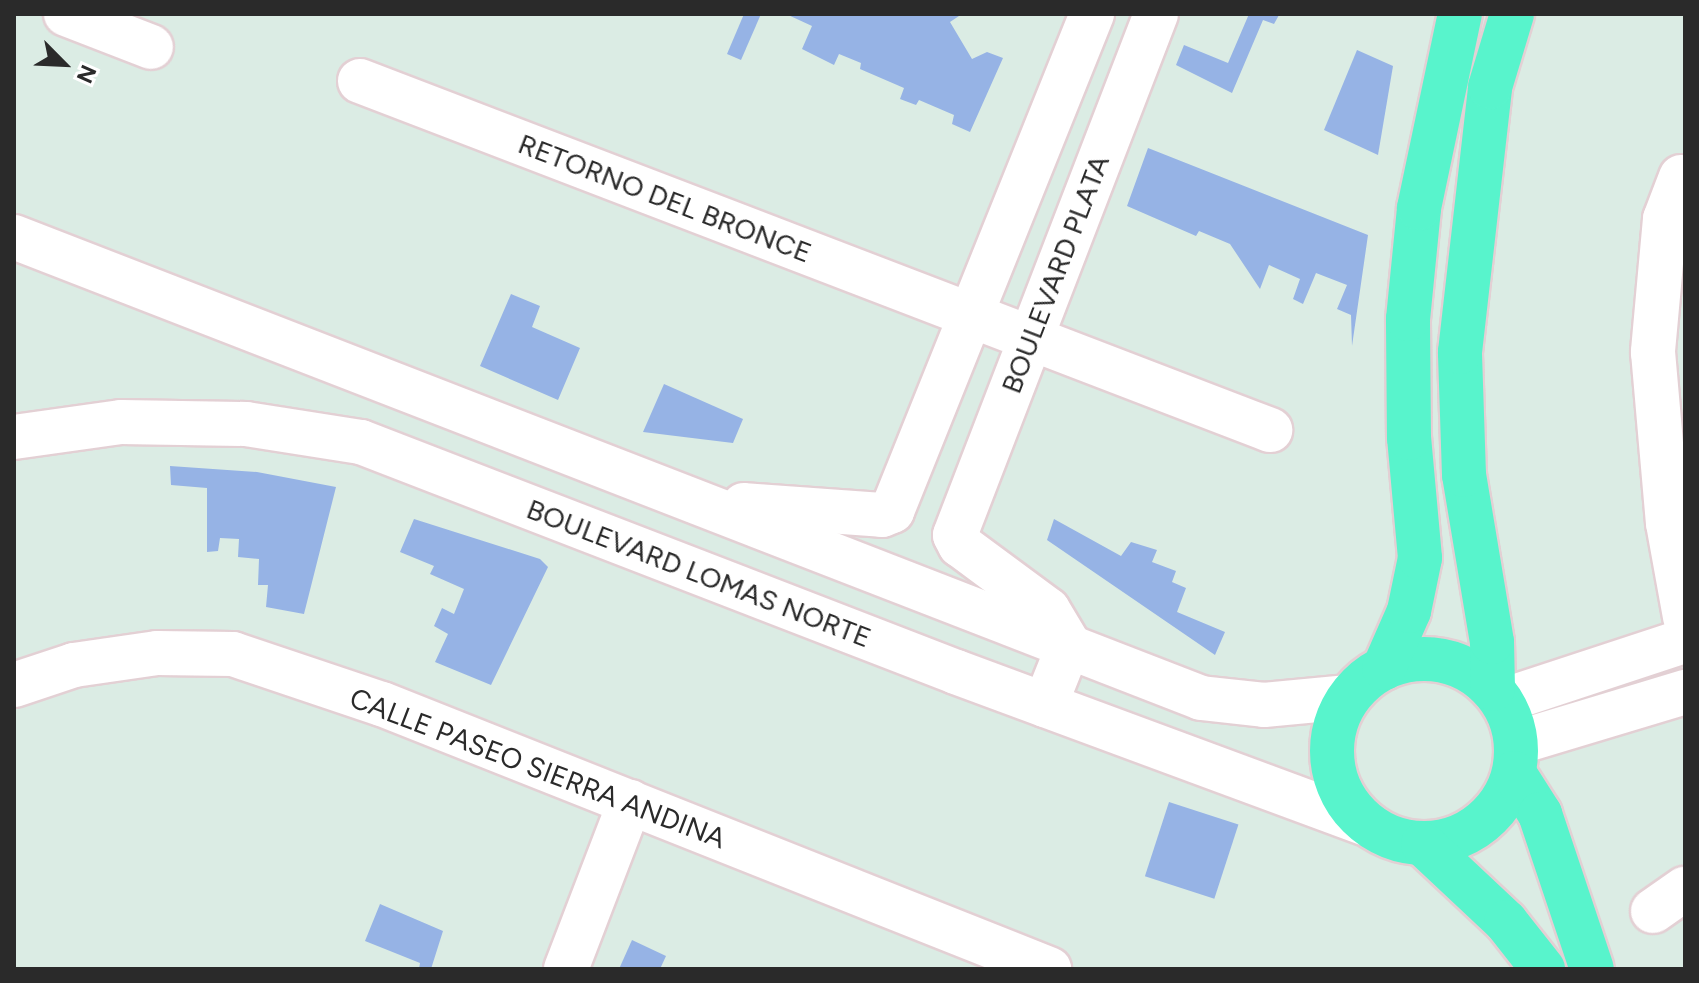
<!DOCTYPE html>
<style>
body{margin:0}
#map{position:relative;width:1699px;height:983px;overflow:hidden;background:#dbece4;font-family:Figtree,sans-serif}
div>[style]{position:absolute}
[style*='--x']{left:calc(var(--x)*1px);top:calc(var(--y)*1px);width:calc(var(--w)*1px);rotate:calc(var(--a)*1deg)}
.green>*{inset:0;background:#96b3e5;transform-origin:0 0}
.roads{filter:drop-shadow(2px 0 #e3d0d4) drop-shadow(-2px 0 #e3d0d4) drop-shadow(0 2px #e3d0d4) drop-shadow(0 -2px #e3d0d4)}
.minor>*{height:44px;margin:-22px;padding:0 22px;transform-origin:22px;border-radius:22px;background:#fff}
.major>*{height:44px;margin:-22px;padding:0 22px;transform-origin:22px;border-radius:22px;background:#58f4cc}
.major>.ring{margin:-22px;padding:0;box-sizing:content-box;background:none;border:44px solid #58f4cc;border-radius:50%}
span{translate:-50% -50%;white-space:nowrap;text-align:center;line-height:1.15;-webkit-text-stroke:6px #fff;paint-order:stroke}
.street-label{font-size:28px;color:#2a2a2a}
.frame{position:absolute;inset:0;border:16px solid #2a2a2a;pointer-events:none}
.north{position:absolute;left:24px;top:24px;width:80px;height:80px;-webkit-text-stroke:6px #fff;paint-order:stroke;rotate:114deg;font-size:22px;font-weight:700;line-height:32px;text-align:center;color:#2a2a2a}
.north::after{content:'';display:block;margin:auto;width:28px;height:36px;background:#2a2a2a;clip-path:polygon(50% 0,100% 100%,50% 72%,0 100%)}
</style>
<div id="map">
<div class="green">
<i style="clip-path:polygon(744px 14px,761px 14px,741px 60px,727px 54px)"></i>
<i style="clip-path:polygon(786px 14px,962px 14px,950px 22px,972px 59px,987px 52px,1003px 58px,970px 132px,952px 124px,954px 115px,919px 100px,916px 105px,900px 99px,904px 88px,860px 69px,861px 63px,839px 54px,834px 65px,802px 49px,812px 26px)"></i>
<i style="clip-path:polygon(1249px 14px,1279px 15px,1274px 24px,1263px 20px,1232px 93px,1176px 65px,1184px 45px,1228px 63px)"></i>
<i style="clip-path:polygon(1357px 50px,1393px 66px,1378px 155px,1324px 130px)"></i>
<i style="clip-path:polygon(1148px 148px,1368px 235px,1352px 346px,1351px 315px,1337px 309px,1347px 285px,1316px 273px,1303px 304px,1293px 299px,1300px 279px,1269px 265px,1260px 289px,1230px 244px,1199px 231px,1196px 236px,1127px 206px)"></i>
<i style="clip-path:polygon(511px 294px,540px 306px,532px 327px,580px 348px,558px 400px,480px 366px)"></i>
<i style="clip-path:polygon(664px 384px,743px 419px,733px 443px,643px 432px)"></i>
<i style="clip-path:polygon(170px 466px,257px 472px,336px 487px,304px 614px,266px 607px,268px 585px,258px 585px,259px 559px,238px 557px,239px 539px,220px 538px,218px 551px,207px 552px,207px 488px,171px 485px)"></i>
<i style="clip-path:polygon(414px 519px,540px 559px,548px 567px,491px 685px,435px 662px,448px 634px,434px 626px,442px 608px,454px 614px,464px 589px,430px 574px,434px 566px,400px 552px)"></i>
<i style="clip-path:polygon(1054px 519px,1121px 556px,1131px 542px,1157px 550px,1152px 562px,1176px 571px,1172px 582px,1186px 588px,1177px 612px,1225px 632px,1215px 655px,1047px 540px)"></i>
<i style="left:1169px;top:802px;width:73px;height:78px;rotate:18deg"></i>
<i style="clip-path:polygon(380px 904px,443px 931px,431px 969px,419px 969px,420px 963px,365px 941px)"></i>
<i style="clip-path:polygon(632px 940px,666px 956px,660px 969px,619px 969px)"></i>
</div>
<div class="roads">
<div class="minor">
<i style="--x:66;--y:14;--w:91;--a:21.2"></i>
<i style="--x:360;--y:81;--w:975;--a:20.98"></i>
<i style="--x:1681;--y:177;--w:45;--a:110.9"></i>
<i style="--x:1665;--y:219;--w:134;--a:95.2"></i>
<i style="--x:1653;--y:352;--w:172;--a:85"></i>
<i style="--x:1668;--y:523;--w:96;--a:79.7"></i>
<i style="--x:14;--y:237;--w:1273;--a:21.22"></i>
<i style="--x:1201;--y:698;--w:63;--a:6.3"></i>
<i style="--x:1264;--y:705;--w:85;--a:-5.4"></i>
<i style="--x:14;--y:437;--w:108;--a:-8"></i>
<i style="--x:121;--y:422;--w:125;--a:0.9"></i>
<i style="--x:246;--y:424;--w:116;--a:8.9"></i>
<i style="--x:361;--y:442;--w:638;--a:21.13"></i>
<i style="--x:956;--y:672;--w:436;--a:20.3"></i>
<i style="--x:744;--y:505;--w:138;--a:4.1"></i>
<i style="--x:882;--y:515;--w:11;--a:-22"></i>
<i style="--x:892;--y:511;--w:536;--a:-68.08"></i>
<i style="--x:14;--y:685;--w:63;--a:-18.4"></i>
<i style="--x:74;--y:665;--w:84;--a:-8.2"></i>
<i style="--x:157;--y:653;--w:76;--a:0.8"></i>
<i style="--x:233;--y:654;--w:157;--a:18.6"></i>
<i style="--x:382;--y:704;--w:718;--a:21.67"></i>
<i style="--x:1502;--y:701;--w:193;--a:-18.2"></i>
<i style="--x:1045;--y:705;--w:65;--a:-68.2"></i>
<i style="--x:1069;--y:645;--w:41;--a:-121"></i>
<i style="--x:1048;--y:610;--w:109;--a:-143.5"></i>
<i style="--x:960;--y:545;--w:11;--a:-117"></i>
<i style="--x:955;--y:535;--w:558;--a:-68.9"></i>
<i style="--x:1516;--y:743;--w:177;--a:-16.8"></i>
<i style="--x:1653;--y:911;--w:39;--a:-35"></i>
<i style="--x:566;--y:969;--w:179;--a:-69"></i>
</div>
<div class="major">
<i class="ring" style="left:1332px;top:659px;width:140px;height:140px"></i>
<i style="--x:1384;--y:668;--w:62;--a:-66.3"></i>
<i style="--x:1409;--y:611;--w:54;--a:-78.3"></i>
<i style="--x:1420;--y:558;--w:121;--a:-95.2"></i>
<i style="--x:1409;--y:438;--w:119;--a:-90.5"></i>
<i style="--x:1408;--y:319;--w:112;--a:-84.3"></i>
<i style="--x:1419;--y:208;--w:198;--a:-78.1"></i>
<i style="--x:1493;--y:689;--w:47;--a:-91.2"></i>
<i style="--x:1492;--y:642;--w:169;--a:-99.5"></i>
<i style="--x:1464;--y:475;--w:123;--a:-91.9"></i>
<i style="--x:1460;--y:352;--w:267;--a:-83.5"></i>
<i style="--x:1490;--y:87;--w:76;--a:-73.2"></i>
<i style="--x:1514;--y:773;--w:49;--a:57.6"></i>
<i style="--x:1540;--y:814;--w:163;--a:71.5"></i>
<i style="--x:1423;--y:844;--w:114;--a:43.2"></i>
<i style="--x:1506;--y:922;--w:60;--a:51.8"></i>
</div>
</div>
<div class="street-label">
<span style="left:665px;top:198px;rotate:21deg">RETORNO DEL BRONCE</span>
<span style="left:1055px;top:274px;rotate:-69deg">BOULEVARD PLATA</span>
<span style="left:699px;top:573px;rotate:21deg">BOULEVARD LOMAS NORTE</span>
<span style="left:538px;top:768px;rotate:21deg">CALLE PASEO SIERRA ANDINA</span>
</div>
<div class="frame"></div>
<div class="north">N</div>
</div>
